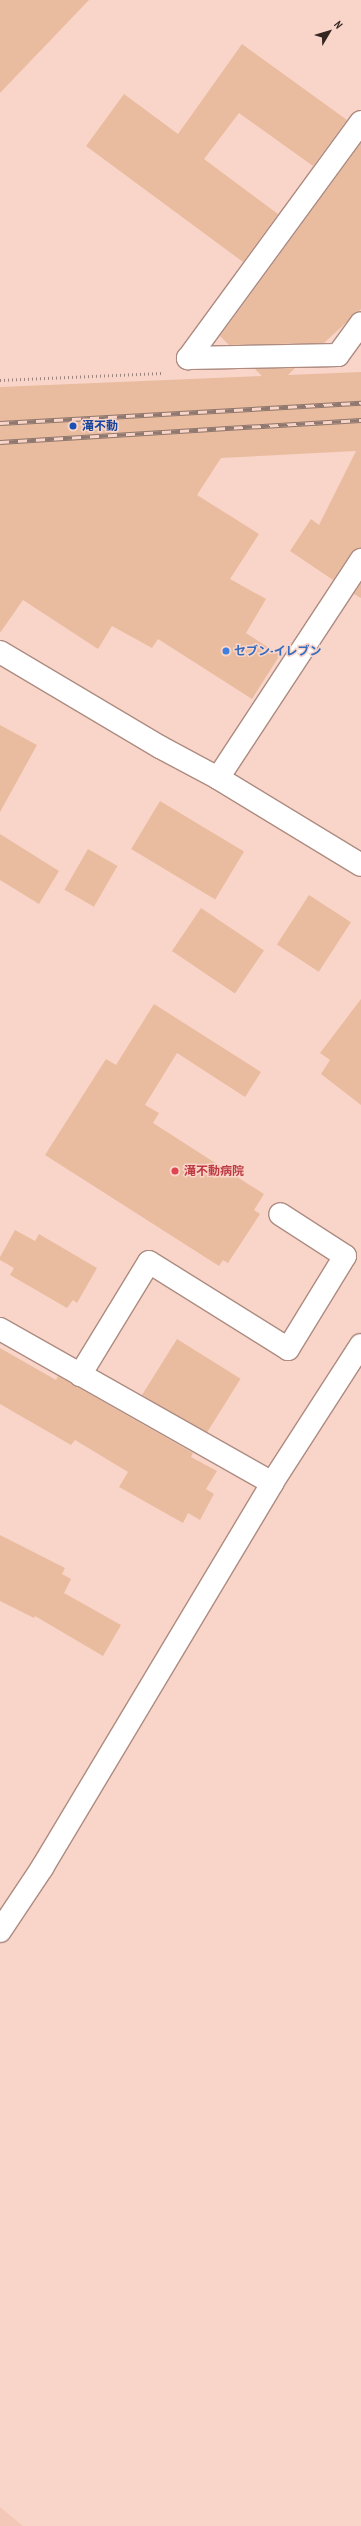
<!DOCTYPE html>
<meta charset="utf-8">
<style>
body{margin:0}
#map{position:relative;width:361px;height:2526px;overflow:hidden;background:#f9d5c9;font-family:"PT Sans Narrow","Noto Sans JP",sans-serif}
div>[style]{position:absolute}
[style*='--x']{left:calc(var(--x)*1px);top:calc(var(--y)*1px);width:calc(var(--w)*1px);rotate:calc(var(--a)*1deg)}
.built>*{inset:0;background:#f4c8b9}
.building>*{inset:0;background:#eabc9f;transform-origin:0 0}
.path>*{height:2.5px;margin-top:-1.25px;transform-origin:0;background:repeating-linear-gradient(90deg,#9f867d 0 1px,transparent 0 4px)}
.roads{filter:drop-shadow(1px 0 #ad8b80) drop-shadow(-1px 0 #ad8b80) drop-shadow(0 1px #ad8b80) drop-shadow(0 -1px #ad8b80)}
.minor>*{height:22px;margin:-11px;padding:0 11px;transform-origin:11px;border-radius:11px;background:#fff}
.rail>*{height:4.5px;margin-top:-2.25px;transform-origin:0;background:repeating-linear-gradient(90deg,#f9d5c9 0 9px,#8f786f 0 18px);box-sizing:border-box;border-block:1px solid #8f786f}
.dots>*{width:11px;height:11px;translate:-50% -50%;box-sizing:border-box;border:2px solid #f9d5c9;border-radius:50%}
span{translate:-50% -50%;white-space:nowrap;text-align:center;line-height:1.15;-webkit-text-stroke:3px #f9d5c9;paint-order:stroke}
.transit-label{font-size:12px;color:#164399;font-weight:700}
.left{translate:0 -50%;text-align:left}
.shop-label{font-size:12px;color:#366cbe;font-weight:700}
.health-label{font-size:12px;color:#be3a42;font-weight:700}
.north{position:absolute;left:309px;top:12px;width:40px;height:40px;-webkit-text-stroke:3px #f9d5c9;paint-order:stroke;rotate:52deg;font-size:11px;font-weight:700;line-height:16px;text-align:center;color:#342722}
.north::after{content:'';display:block;margin:auto;width:14px;height:18px;background:#342722;clip-path:polygon(50% 0,100% 100%,50% 72%,0 100%)}
</style>
<div id="map">
<div class="built">
<i style="clip-path:polygon(0 2507px,23px 2526px,0 2526px)"></i>
</div>
<div class="building">
<i style="clip-path:polygon(0 0,89px 0,0 93px)"></i>
<i style="clip-path:polygon(242px 44px,347px 120px,313px 166px,239px 113px,204px 159px,278px 214px,243px 262px,86px 146px,124px 94px,178px 134px)"></i>
<i style="clip-path:polygon(361px 143px,361px 309px,324px 343px,229px 345px,220px 336px)"></i>
<i style="clip-path:polygon(295px 368px,288px 375px,361px 372px,361px 548px,351px 553px,333px 580px,290px 551px,311px 519px,319px 525px,356px 451px,221px 458px,197px 495px,259px 534px,230px 579px,266px 599px,246px 633px,280px 655px,252px 699px,158px 639px,152px 648px,112px 626px,98px 649px,23px 600px,0 633px,0 387px,262px 376px,255px 369px)"></i>
<i style="clip-path:polygon(361px 583px,361px 598px,354px 594px)"></i>
<i style="clip-path:polygon(0 725px,37px 745px,0 812px)"></i>
<i style="left:160px;top:801px;width:98px;height:56px;rotate:31deg"></i>
<i style="clip-path:polygon(0 834px,59px 871px,39px 904px,0 880px)"></i>
<i style="left:88px;top:849px;width:34px;height:47px;rotate:30deg"></i>
<i style="left:309px;top:895px;width:50px;height:59px;rotate:33deg"></i>
<i style="left:201px;top:908px;width:76px;height:52px;rotate:34deg"></i>
<i style="clip-path:polygon(361px 999px,361px 1105px,321px 1074px,330px 1060px,320px 1053px)"></i>
<i style="clip-path:polygon(154px 1004px,261px 1072px,245px 1097px,177px 1053px,145px 1105px,159px 1113px,153px 1123px,264px 1194px,254px 1210px,260px 1214px,228px 1263px,223px 1260px,219px 1266px,45px 1155px,106px 1059px,116px 1065px)"></i>
<i style="clip-path:polygon(15px 1230px,35px 1241px,39px 1234px,97px 1268px,77px 1303px,73px 1300px,67px 1308px,10px 1275px,14px 1268px,0 1260px,0 1257px)"></i>
<i style="left:177px;top:1339px;width:75px;height:66px;rotate:32deg"></i>
<i style="clip-path:polygon(0 1348px,56px 1380px,58px 1376px,193px 1453px,191px 1457px,217px 1471px,206px 1489px,214px 1494px,200px 1520px,188px 1513px,183px 1523px,119px 1487px,128px 1472px,75px 1440px,71px 1445px,0 1404px)"></i>
<i style="clip-path:polygon(0 1535px,65px 1568px,62px 1574px,71px 1579px,64px 1593px,121px 1625px,103px 1656px,35px 1616px,34px 1618px,0 1601px)"></i>
</div>
<div class="path">
<i style="--x:0;--y:380;--w:162;--a:-2.5"></i>
</div>
<div class="roads">
<div class="minor">
<i style="--x:361;--y:122;--w:293;--a:126.2"></i>
<i style="--x:188;--y:358;--w:150;--a:-1.1"></i>
<i style="--x:338;--y:355;--w:39;--a:-54"></i>
<i style="--x:0;--y:652;--w:186;--a:30.7"></i>
<i style="--x:160;--y:747;--w:66;--a:28.1"></i>
<i style="--x:218;--y:778;--w:167;--a:31.3"></i>
<i style="--x:218;--y:778;--w:261;--a:-56.7"></i>
<i style="--x:0;--y:1329;--w:313;--a:29.5"></i>
<i style="--x:80;--y:1375;--w:132;--a:-58.6"></i>
<i style="--x:149;--y:1262;--w:164;--a:32"></i>
<i style="--x:288;--y:1349;--w:109;--a:-58.5"></i>
<i style="--x:345;--y:1256;--w:77;--a:-147.1"></i>
<i style="--x:0;--y:1931;--w:76;--a:-56.3"></i>
<i style="--x:42;--y:1868;--w:448;--a:-59.1"></i>
<i style="--x:272;--y:1483;--w:164;--a:-57.2"></i>
</div>
</div>
<div class="rail">
<i style="--x:0;--y:423;--w:362;--a:-3.2"></i>
<i style="--x:0;--y:442;--w:362;--a:-3.5"></i>
</div>
<div class="dots">
<i style="left:73px;top:426px;background:#1a4fb4"></i>
<i style="left:226px;top:651px;background:#3f7fe0"></i>
<i style="left:175px;top:1171px;background:#e0444e"></i>
</div>
<div class="transit-label">
<span class="left" style="left:82px;top:426px">滝不動</span>
</div>
<div class="shop-label">
<span class="left" style="left:234px;top:651px">セブン-イレブン</span>
</div>
<div class="health-label">
<span class="left" style="left:184px;top:1171px">滝不動病院</span>
</div>
<div class="north">N</div>
</div>
